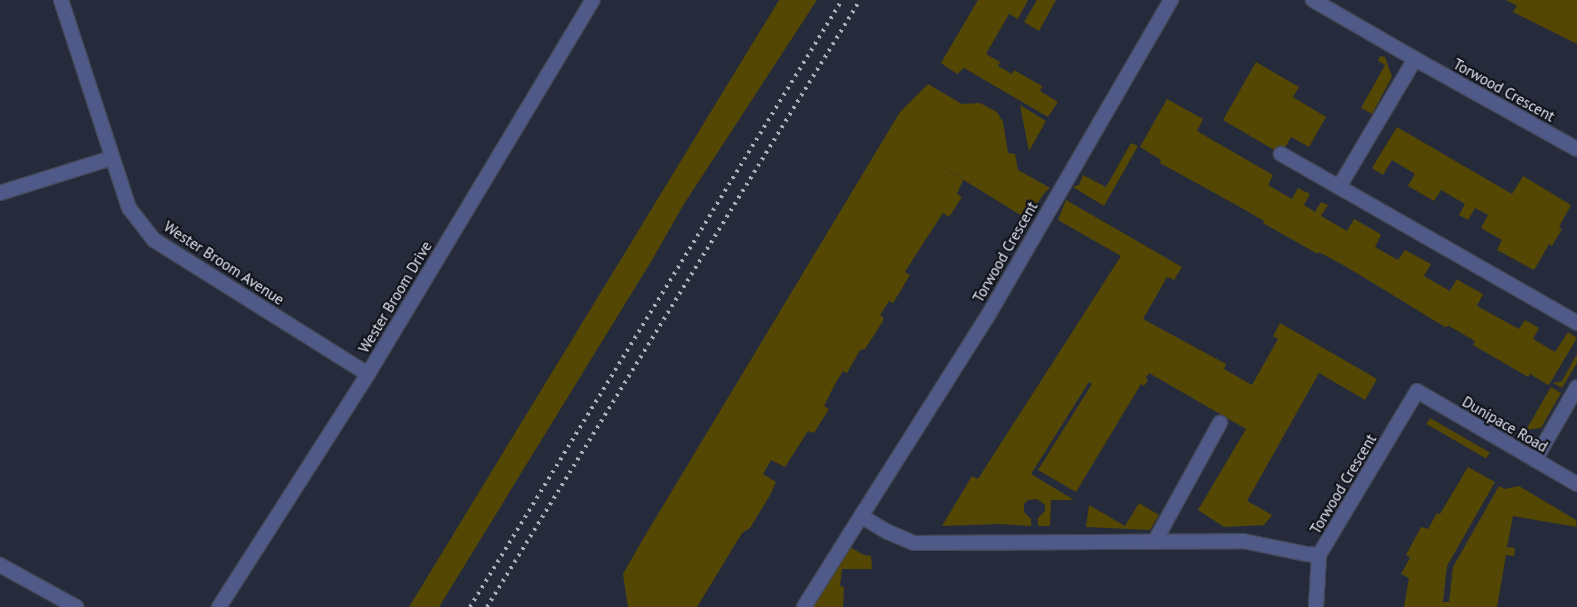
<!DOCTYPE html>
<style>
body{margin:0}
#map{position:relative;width:1577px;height:607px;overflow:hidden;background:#262b3c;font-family:"PT Sans",sans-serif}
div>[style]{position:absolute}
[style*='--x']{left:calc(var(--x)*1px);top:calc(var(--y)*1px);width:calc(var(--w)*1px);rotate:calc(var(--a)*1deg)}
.green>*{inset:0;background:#534703;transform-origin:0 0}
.roads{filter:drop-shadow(1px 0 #444959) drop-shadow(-1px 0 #444959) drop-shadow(0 1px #444959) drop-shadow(0 -1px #444959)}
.minor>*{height:14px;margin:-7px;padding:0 7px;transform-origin:7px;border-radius:7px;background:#505a89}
.rail>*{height:4px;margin-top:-2px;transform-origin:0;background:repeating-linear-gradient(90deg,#abafbc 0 2.5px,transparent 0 7.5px)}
span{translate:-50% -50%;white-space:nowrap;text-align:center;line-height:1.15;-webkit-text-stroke:4.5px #12141c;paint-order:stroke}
.street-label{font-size:15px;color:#e4e7f3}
</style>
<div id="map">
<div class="green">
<i style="clip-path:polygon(779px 0,817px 0,684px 204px,652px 260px,439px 607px,409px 607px)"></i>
<i style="clip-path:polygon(978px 0,1028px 0,1018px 19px,1009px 14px,986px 54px,1000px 62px,998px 66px,1012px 74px,1014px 70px,1042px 86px,1040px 91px,1058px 102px,1048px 117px,964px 68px,957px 74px,941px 63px)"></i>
<i style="clip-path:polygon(1037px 0,1056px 0,1039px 31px,1024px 22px)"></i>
<i style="clip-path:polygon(1506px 0,1577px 0,1577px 44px,1513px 12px,1517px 6px)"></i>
<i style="clip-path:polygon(1380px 56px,1385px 57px,1392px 77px,1372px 114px,1361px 108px,1385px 65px,1378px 61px)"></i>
<i style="clip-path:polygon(1256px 62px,1299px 87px,1293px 97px,1326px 117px,1309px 147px,1291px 137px,1281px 154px,1223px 120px)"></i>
<i style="clip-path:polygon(928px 84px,962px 104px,980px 103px,997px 112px,1003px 122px,1008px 153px,1015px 154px,1018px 170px,1050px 188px,1045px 192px,1027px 219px,928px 158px,963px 180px,957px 194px,962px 197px,949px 217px,943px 213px,941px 216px,915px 256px,905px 272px,910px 275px,893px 303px,889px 301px,882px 312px,880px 315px,883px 317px,883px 321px,865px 349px,860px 350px,847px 373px,843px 371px,835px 384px,824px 406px,829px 409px,814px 433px,808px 431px,785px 467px,771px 460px,763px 474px,776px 482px,770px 495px,750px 528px,742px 533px,697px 607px,628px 607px,623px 574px,643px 539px,900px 112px)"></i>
<i style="clip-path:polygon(1167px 99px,1203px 119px,1197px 131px,1273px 175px,1268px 185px,1292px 199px,1298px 188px,1310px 194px,1304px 205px,1315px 212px,1321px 202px,1328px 205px,1321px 216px,1347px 231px,1354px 219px,1377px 232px,1381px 235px,1375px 247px,1398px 260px,1405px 250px,1431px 264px,1424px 276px,1450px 291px,1457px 279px,1463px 283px,1483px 294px,1477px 306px,1519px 329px,1525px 320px,1539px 328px,1533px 339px,1555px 352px,1568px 332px,1577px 338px,1550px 383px,1548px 385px,1530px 374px,1528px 377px,1473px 345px,1475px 341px,1449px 326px,1445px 327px,1345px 266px,1319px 252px,1318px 254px,1263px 223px,1264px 221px,1240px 207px,1160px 163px,1161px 160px,1140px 147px)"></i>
<i style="clip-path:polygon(1020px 105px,1046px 121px,1029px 151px)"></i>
<i style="clip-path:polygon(1397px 127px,1512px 194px,1523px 176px,1571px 205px,1559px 227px,1562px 229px,1552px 246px,1549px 244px,1534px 270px,1497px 250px,1502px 240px,1481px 228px,1488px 215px,1475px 208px,1468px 220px,1459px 215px,1465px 204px,1441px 190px,1434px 201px,1408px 186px,1415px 174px,1392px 160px,1383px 175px,1372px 168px)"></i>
<i style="clip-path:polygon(1131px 143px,1138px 146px,1104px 206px,1073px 187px,1079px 185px,1083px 175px,1106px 187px)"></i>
<i style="clip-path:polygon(1066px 200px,1182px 267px,1174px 280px,1167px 277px,1143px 319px,1226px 364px,1224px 369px,1252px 385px,1278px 339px,1273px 336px,1280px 323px,1377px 379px,1365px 400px,1319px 373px,1247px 501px,1272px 515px,1264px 525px,1224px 527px,1198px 510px,1246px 429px,1149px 373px,1146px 378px,1148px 380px,1144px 386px,1141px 384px,1076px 492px,1038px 470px,1092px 384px,1089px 382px,1031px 474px,1074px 500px,1051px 500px,1050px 526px,1038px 526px,1038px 518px,1045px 511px,1045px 505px,1037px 499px,1028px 500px,1024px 504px,1024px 512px,1031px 519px,1031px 526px,1000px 524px,942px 526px,972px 476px,978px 479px,1121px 256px,1058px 220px)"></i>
<i style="clip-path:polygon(1577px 354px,1577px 363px,1562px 388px,1553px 383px,1562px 381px)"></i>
<i style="clip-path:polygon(1551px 387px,1561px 393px,1541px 428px,1526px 430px)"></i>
<i style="left:1430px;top:418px;width:69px;height:7px;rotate:30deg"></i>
<i style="clip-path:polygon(1468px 467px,1495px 482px,1447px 566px,1443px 602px,1449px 602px,1453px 567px,1499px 486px,1505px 489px,1519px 486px,1576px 520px,1577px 527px,1513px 516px,1507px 547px,1515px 548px,1514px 556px,1506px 555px,1497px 607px,1404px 607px,1409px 578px,1401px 574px,1410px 558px,1406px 555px,1421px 527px,1428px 529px,1437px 513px,1440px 514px)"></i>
<i style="clip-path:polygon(1139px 503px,1159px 515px,1150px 530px,1086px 527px,1089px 505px,1125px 526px)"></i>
<i style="clip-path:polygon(848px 546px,864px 555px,871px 556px,872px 569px,842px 569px,840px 586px,844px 587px,843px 607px,810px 607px)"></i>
</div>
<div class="roads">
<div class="minor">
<i style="--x:61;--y:0;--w:219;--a:71.9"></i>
<i style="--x:129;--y:208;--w:41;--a:52"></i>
<i style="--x:154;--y:240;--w:252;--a:32.1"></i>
<i style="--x:1171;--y:0;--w:367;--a:120.1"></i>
<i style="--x:987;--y:317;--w:236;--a:122.3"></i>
<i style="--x:861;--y:516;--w:31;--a:31"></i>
<i style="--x:888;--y:532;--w:28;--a:23"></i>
<i style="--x:914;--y:543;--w:329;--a:-0.3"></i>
<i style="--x:1243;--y:541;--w:64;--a:11.7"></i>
<i style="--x:1306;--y:554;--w:13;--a:4"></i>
<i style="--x:1319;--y:555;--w:191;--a:-59.1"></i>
<i style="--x:1417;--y:391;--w:185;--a:30.2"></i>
<i style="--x:1313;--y:0;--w:118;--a:30"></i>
<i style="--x:1415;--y:59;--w:185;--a:29.1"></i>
<i style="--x:1281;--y:154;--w:341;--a:29.7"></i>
<i style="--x:1339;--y:187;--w:149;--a:-59.3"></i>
<i style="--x:0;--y:193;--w:117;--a:-17.4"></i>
<i style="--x:1535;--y:460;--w:84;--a:-60.1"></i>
<i style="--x:1155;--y:541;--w:135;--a:-61.2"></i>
<i style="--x:0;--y:565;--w:87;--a:28.9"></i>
<i style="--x:219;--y:607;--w:277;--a:-57.4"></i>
<i style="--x:368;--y:374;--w:436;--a:-59"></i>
<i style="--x:804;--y:607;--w:107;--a:-57.9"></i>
<i style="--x:1316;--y:607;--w:52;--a:-86.7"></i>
</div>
</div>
<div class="rail">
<i style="--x:470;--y:607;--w:712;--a:-58.5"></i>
<i style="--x:487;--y:607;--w:712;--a:-58.43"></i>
</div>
<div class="street-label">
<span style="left:1504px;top:90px;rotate:29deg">Torwood Crescent</span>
<span style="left:1005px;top:252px;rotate:-60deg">Torwood Crescent</span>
<span style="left:224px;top:263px;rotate:33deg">Wester Broom Avenue</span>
<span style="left:395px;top:297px;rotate:-59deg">Wester Broom Drive</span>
<span style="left:1505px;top:424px;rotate:30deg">Dunipace Road</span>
<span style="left:1343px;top:484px;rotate:-59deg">Torwood Crescent</span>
</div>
</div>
